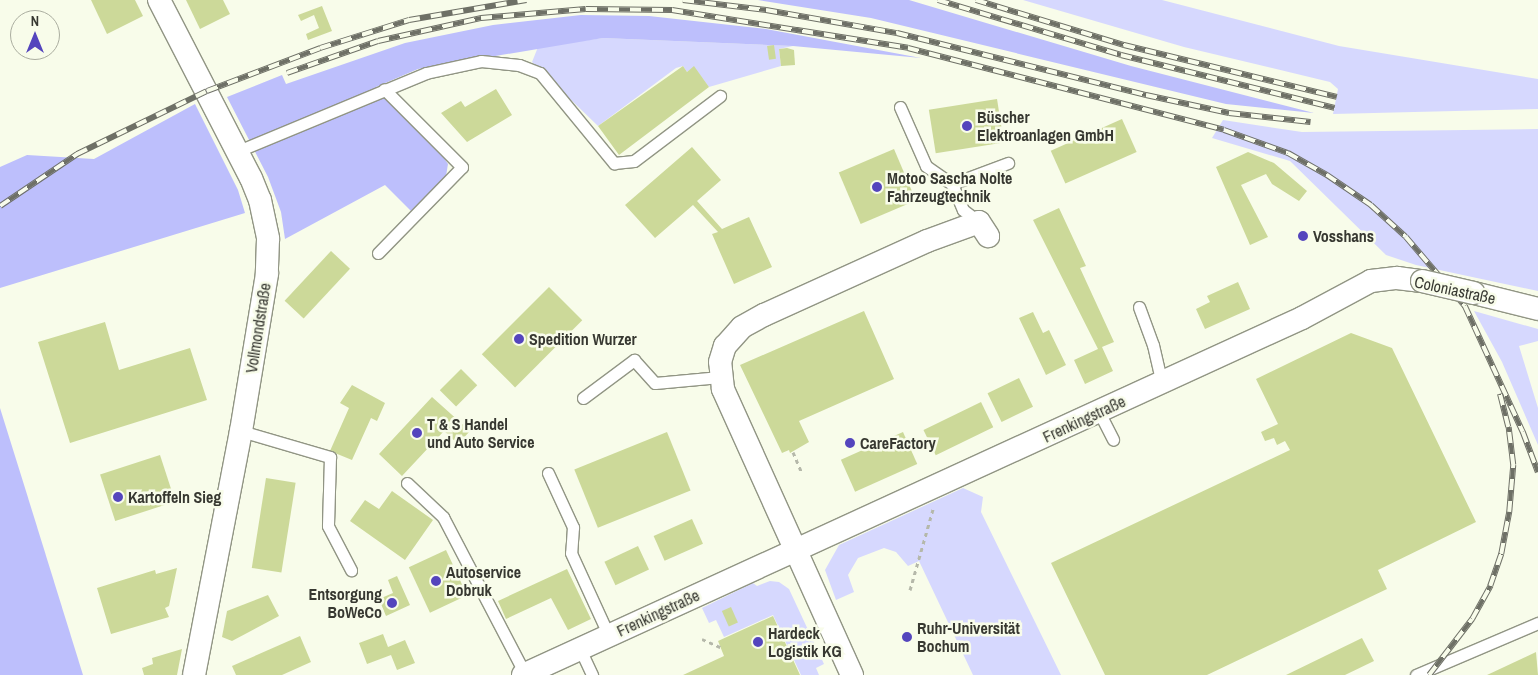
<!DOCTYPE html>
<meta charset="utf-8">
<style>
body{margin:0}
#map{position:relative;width:1538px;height:675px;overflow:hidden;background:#f8fcea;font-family:"Archivo Narrow",sans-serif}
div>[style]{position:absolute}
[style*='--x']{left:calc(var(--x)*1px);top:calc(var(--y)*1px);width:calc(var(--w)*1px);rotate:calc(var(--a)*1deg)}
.green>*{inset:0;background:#d6d8fe}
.forest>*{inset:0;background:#bdbffc}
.building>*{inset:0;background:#ccd999;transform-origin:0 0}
.path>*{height:3px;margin-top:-1.5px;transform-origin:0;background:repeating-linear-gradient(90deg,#b5b8aa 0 4px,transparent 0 8px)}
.roads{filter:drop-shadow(1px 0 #919584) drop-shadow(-1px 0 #919584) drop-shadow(0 1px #919584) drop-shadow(0 -1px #919584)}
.service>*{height:11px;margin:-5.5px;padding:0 5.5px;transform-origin:5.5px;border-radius:5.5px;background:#fff}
.minor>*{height:22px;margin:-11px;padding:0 11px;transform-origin:11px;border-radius:11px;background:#fff}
.rail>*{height:5.5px;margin-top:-2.75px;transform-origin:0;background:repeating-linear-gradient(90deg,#f8fcea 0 11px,#6e7066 0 22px);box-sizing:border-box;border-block:1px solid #6e7066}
.bridges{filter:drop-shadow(1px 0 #919584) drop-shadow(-1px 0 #919584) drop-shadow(0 1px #919584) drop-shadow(0 -1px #919584)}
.minor-bridge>*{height:22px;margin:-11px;padding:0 11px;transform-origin:11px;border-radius:11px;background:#fff}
.dots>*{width:14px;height:14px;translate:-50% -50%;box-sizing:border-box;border:2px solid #f8fcea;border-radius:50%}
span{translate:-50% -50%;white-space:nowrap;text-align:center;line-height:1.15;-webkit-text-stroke:5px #f8fcea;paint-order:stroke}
.poi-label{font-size:16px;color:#373831;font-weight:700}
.left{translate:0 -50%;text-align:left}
.right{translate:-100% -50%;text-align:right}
.street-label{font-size:16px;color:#373831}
.north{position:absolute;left:10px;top:10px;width:50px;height:50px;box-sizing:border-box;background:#f8fcea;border:1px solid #abaea0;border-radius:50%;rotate:0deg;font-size:14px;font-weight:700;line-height:20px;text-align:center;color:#373831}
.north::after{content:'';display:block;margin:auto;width:18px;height:22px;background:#5445bd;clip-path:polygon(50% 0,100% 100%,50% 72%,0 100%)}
</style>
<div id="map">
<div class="green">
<i style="clip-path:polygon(1023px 0,1162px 0,1339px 46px,1538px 79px,1538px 109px,1333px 114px,1338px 89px,1330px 82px,1184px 47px)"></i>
<i style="clip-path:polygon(603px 38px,793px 46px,779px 49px,781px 66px,709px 87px,694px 67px,687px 72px,683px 66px,676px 68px,598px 126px,532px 62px,538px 47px)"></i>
<i style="clip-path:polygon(1223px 120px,1302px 132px,1538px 129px,1538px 291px,1416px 265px,1386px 255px,1290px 161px,1212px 138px)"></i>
<i style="clip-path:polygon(1474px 311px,1538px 329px,1538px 341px,1519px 346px,1538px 408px,1538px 445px,1502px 362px)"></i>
<i style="clip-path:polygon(963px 488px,983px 497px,981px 512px,1061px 675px,973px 675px,919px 561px,908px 566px,896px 552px,884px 548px,858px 558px,848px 575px,854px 592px,836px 600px,825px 570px,839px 545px)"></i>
<i style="clip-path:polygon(770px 581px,779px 582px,789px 589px,824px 664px,816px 668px,819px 675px,801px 675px,773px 615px,724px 637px,716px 620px,709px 623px,702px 608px,753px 583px,757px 586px)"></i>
</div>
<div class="forest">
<i style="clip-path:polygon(758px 0,909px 0,1131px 66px,1314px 113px,1226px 104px,871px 18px)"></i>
<i style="clip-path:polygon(581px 15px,649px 16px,766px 29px,921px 58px,793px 46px,603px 38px,418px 69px,376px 87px,442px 155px,448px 164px,446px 176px,412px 212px,385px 185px,285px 239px,281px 212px,268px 177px,227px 97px,282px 75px,286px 84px,405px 43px,493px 25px)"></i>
<i style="clip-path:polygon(195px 104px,238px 190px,245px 213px,0 288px,0 167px,27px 155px,94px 159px)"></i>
<i style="clip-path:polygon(0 408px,25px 488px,83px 675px,0 675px)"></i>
</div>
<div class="building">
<i style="clip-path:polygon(91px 0,135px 0,143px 16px,107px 34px)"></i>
<i style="clip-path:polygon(186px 0,223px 0,230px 14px,200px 29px)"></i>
<i style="clip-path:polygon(322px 6px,332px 31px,308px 40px,306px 34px,319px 28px,314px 15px,301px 21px,298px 15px)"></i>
<i style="left:774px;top:45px;width:14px;height:7px;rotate:82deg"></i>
<i style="clip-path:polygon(787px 48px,794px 50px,795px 65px,781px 66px,779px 49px)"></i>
<i style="clip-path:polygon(683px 66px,687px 72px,694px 66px,709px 87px,619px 155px,598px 126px)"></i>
<i style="clip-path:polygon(496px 89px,512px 115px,467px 142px,441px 113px,461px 101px,465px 107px)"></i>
<i style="left:997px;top:99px;width:44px;height:69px;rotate:81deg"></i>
<i style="left:1122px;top:119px;width:36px;height:78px;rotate:66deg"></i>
<i style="clip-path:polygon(692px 147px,721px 180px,697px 201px,722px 229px,749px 217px,772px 267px,734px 284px,712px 234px,718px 232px,693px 205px,655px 238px,625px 205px)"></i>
<i style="left:894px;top:149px;width:56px;height:60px;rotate:67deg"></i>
<i style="clip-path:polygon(1248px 152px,1274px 163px,1307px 191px,1299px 201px,1272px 184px,1266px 174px,1241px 185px,1268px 237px,1250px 245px,1216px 167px)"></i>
<i style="clip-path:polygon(1059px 208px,1086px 266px,1080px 268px,1114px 342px,1102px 347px,1113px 371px,1085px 384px,1074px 360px,1098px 349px,1033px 220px)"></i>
<i style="left:331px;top:251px;width:26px;height:68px;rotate:43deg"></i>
<i style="clip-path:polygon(1238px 282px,1250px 309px,1205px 329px,1196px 309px,1210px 302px,1207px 296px)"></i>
<i style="left:549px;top:287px;width:47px;height:95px;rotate:45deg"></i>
<i style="clip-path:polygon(864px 311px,894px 379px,799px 421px,809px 442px,790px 453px,789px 450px,782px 453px,740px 365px)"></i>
<i style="clip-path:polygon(1033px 312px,1043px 333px,1049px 330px,1066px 365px,1046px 375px,1019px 318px)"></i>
<i style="clip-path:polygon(105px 322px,119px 370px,190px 348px,207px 400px,70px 443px,38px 342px)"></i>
<i style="clip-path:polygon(1351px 333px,1392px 348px,1476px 522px,1378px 570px,1387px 589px,1207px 675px,1105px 675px,1051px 563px,1290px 450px,1285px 441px,1277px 445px,1274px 438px,1265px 441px,1261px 432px,1278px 424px,1256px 379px)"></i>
<i style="left:461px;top:369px;width:23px;height:30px;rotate:45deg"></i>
<i style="left:1019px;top:378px;width:32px;height:35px;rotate:64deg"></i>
<i style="clip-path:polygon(352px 385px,385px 403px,377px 421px,371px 418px,352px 460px,330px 451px,349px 408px,340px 403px)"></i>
<i style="clip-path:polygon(432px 397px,470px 431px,458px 444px,444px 431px,402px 476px,379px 454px)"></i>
<i style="left:981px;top:402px;width:28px;height:64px;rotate:64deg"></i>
<i style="left:667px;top:432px;width:63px;height:100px;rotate:68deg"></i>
<i style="left:903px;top:432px;width:35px;height:68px;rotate:66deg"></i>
<i style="left:160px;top:455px;width:49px;height:63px;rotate:72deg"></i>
<i style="left:266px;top:478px;width:30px;height:91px;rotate:9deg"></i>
<i style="clip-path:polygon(392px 491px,433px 520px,405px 560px,350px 521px,365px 500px,379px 509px)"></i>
<i style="left:692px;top:519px;width:27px;height:42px;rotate:66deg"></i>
<i style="left:638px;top:546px;width:26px;height:37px;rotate:65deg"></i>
<i style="left:446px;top:550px;width:50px;height:41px;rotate:65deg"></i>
<i style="clip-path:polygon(177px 568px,169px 606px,165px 608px,169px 617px,111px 634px,97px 588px,155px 570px,156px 574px)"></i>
<i style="clip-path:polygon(567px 569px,591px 619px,568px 630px,551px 598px,506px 619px,498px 601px)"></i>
<i style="clip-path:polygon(397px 576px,410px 605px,386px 616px,379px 599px,393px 593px,388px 580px)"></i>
<i style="clip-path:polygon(268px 595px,279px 616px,232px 641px,222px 637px,227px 611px)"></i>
<i style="left:731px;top:607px;width:17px;height:10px;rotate:66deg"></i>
<i style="clip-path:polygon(773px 616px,800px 675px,683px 675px,724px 656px,718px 641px)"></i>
<i style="clip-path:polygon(383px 634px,388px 647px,405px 640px,415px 663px,397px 670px,391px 655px,367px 664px,359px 643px)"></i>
<i style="clip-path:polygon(300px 636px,311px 662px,282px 675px,236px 675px,232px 666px)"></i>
<i style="clip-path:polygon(1362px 638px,1374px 661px,1345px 675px,1286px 675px)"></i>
<i style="clip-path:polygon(182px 649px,177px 675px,144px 675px,142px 668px,153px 664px,152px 658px)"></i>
<i style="clip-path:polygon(1536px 652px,1538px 675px,1487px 675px)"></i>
</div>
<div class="path">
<i style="--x:793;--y:452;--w:21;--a:67"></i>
<i style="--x:910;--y:590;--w:84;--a:-74.1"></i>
<i style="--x:702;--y:639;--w:20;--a:24"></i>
</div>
<div class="roads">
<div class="service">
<i style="--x:900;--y:107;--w:64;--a:66.2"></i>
<i style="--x:926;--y:166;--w:32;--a:35"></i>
<i style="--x:238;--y:151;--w:204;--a:-22.5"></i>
<i style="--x:426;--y:73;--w:56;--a:-12.3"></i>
<i style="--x:481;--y:61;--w:38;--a:6"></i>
<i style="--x:519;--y:65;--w:22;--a:21"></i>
<i style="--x:540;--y:73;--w:117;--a:50.6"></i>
<i style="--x:614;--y:163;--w:20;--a:-6"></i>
<i style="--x:634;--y:161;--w:108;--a:-37.1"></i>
<i style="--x:979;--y:222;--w:20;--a:-143"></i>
<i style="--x:963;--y:210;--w:28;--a:-113"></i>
<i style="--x:952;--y:184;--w:60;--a:-20.6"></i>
<i style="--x:378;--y:253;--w:120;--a:-45.7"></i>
<i style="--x:462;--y:167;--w:110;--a:-135"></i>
<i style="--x:1139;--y:307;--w:40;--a:69.8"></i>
<i style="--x:1153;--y:345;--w:39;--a:77"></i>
<i style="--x:583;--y:398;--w:64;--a:-36.7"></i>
<i style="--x:634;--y:360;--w:31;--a:48"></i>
<i style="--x:655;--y:383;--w:65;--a:-5.3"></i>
<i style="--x:1099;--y:412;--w:31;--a:63"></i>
<i style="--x:241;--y:431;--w:93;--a:16.3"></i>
<i style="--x:330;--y:457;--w:69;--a:91.7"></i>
<i style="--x:328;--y:526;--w:50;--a:62.4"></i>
<i style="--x:548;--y:473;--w:60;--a:65.2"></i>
<i style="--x:573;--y:527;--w:26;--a:94"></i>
<i style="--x:571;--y:553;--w:91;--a:65.4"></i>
<i style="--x:407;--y:483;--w:50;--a:43.4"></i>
<i style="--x:443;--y:517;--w:177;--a:62.4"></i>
<i style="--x:580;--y:649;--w:29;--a:65"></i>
<i style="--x:1416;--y:675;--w:133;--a:-23.1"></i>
</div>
<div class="minor">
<i style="--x:159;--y:0;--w:200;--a:62.7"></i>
<i style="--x:251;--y:178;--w:24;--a:68"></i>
<i style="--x:260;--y:200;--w:40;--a:78"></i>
<i style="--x:268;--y:239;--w:35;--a:92"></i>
<i style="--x:267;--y:274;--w:159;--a:99.4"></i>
<i style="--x:241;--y:431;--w:248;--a:100.9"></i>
<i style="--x:1474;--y:293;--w:66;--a:14"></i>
<i style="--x:523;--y:675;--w:857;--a:-24.62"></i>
<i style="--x:1302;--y:318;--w:78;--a:-28.2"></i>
<i style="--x:1371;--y:281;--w:26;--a:-7"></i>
<i style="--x:1397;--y:278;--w:25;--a:7"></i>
<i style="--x:852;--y:675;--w:314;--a:-114.3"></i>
<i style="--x:723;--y:389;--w:27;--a:-96"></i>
<i style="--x:720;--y:362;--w:17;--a:-73"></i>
<i style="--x:725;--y:346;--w:25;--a:-48"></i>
<i style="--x:742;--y:327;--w:25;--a:-29"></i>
<i style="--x:764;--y:315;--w:179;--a:-24.4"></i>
<i style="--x:927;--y:241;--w:55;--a:-20.1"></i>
<i style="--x:979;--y:222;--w:17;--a:57"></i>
</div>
</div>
<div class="rail">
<i style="--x:683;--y:0;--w:84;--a:6.9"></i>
<i style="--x:766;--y:10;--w:133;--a:10"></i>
<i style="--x:897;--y:33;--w:257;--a:14"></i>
<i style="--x:1146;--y:95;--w:85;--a:12.2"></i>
<i style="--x:1229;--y:113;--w:82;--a:6.3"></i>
<i style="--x:938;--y:0;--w:191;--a:16.7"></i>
<i style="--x:1121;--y:55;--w:220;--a:13.9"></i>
<i style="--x:976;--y:0;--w:155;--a:16.9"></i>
<i style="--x:1124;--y:45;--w:219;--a:13.7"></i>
<i style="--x:287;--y:73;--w:96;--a:-19.4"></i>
<i style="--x:378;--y:41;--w:106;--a:-12.6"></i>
<i style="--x:481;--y:18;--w:105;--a:-4.9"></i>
<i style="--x:586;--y:9;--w:86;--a:0.7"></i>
<i style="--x:672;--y:10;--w:239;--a:9.1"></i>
<i style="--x:908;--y:48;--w:326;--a:14.5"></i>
<i style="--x:1224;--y:130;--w:68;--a:19.8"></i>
<i style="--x:1288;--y:153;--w:45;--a:29.4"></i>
<i style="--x:1327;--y:175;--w:53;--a:34.3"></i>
<i style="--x:1371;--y:205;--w:47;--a:42.4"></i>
<i style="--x:1406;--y:237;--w:91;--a:49.5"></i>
<i style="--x:1465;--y:306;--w:139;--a:65.3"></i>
<i style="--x:1523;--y:432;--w:43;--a:69.4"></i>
<i style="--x:0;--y:206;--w:93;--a:-34"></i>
<i style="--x:77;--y:154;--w:144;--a:-25.9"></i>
<i style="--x:207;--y:91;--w:121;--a:-20.8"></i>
<i style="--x:320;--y:48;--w:93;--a:-17.5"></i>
<i style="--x:409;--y:20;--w:119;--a:-9.7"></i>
<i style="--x:1429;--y:675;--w:71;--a:-52.5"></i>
<i style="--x:1472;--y:619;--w:38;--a:-61"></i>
<i style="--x:1490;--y:586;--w:34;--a:-71"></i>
<i style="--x:1501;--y:554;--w:43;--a:-79.2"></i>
<i style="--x:1509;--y:512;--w:47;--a:-85.1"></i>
<i style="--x:1513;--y:465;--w:38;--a:-97"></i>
<i style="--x:1508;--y:427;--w:34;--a:-104"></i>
</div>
<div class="bridges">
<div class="minor-bridge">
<i style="--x:1422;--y:281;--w:53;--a:13"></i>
</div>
</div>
<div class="dots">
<i style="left:967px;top:126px;background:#5445bd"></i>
<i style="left:877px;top:187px;background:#5445bd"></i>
<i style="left:1303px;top:236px;background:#5445bd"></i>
<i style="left:519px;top:339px;background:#5445bd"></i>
<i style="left:417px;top:433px;background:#5445bd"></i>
<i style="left:850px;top:443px;background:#5445bd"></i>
<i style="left:118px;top:497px;background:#5445bd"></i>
<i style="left:436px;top:581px;background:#5445bd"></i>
<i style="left:392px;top:603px;background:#5445bd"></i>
<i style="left:907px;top:637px;background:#5445bd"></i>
<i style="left:758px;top:642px;background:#5445bd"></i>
</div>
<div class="poi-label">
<span class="left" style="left:977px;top:126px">Büscher<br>Elektroanlagen GmbH</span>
<span class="left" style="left:887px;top:187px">Motoo Sascha Nolte<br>Fahrzeugtechnik</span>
<span class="left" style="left:1313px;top:236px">Vosshans</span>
<span class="left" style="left:529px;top:339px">Spedition Wurzer</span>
<span class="left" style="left:427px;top:433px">T &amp; S Handel<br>und Auto Service</span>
<span class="left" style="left:860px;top:443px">CareFactory</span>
<span class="left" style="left:128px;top:497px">Kartoffeln Sieg</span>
<span class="left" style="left:446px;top:581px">Autoservice<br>Dobruk</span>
<span class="right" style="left:382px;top:603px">Entsorgung<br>BoWeCo</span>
<span class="left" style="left:917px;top:637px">Ruhr-Universität<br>Bochum</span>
<span class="left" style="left:768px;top:642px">Hardeck<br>Logistik KG</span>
</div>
<div class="street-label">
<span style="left:1455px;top:290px;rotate:12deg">Coloniastraße</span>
<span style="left:258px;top:328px;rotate:-81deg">Vollmondstraße</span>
<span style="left:1084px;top:419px;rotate:-25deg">Frenkingstraße</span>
<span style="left:658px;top:613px;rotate:-25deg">Frenkingstraße</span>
</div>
<div class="north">N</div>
</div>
